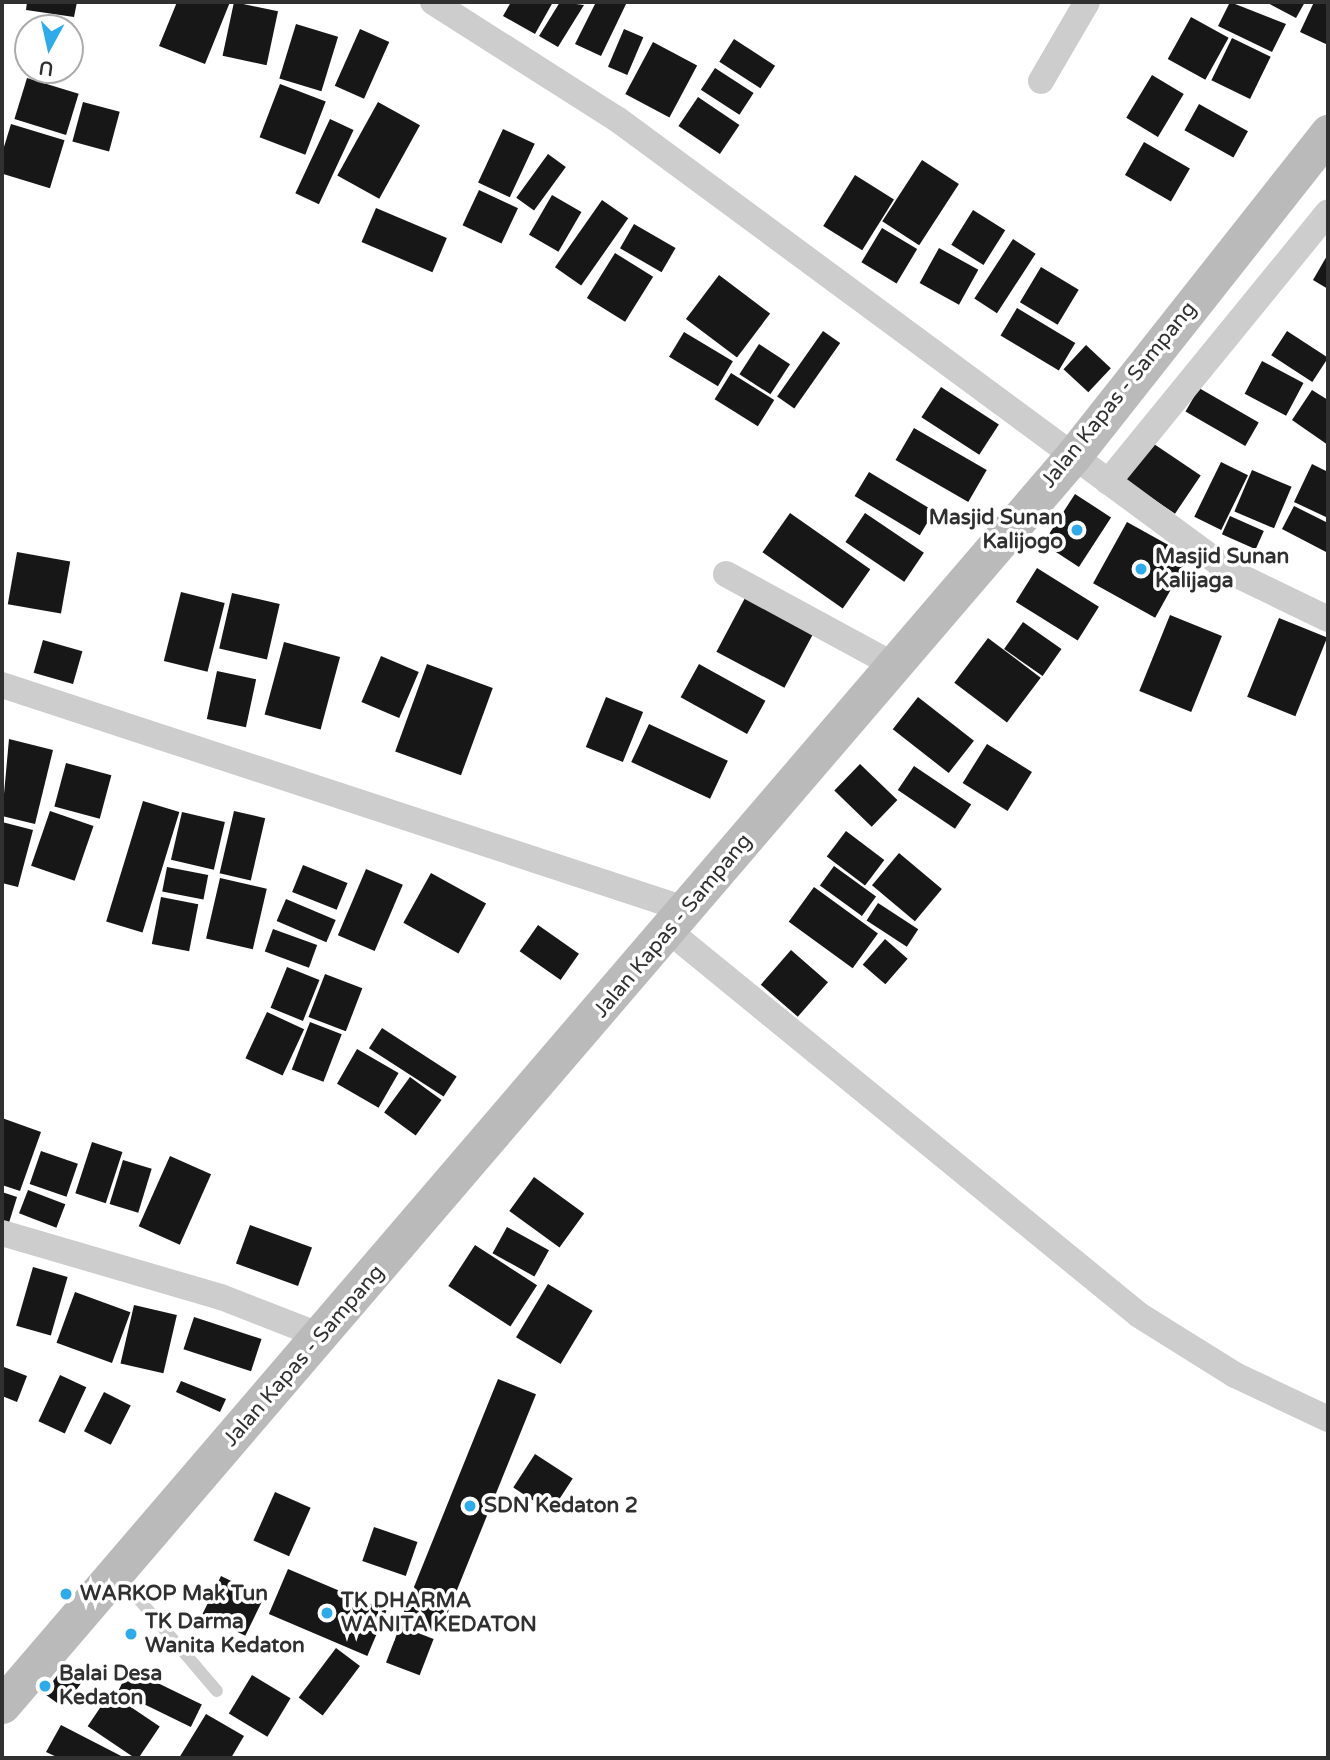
<!DOCTYPE html>
<style>
body{margin:0}
#map{position:relative;width:1330px;height:1760px;overflow:hidden;background:#fff;font-family:"Varela Round",sans-serif}
div>[style]{position:absolute}
[style*='--x']{left:calc(var(--x)*1px);top:calc(var(--y)*1px);width:calc(var(--w)*1px);rotate:calc(var(--a)*1deg)}
.building>*{inset:0;background:#171717;transform-origin:0 0}
.lane>*{height:12px;margin:-6px;padding:0 6px;transform-origin:6px;border-radius:6px;background:#cdcdcd}
.street>*{height:26px;margin:-13px;padding:0 13px;transform-origin:13px;border-radius:13px;background:#cdcdcd}
.secondary>*{height:37px;margin:-18.5px;padding:0 18.5px;transform-origin:18.5px;border-radius:18.5px;background:#bababa}
.dots>*{width:19px;height:19px;translate:-50% -50%;box-sizing:border-box;border:4px solid #fff;border-radius:50%}
span{translate:-50% -50%;white-space:nowrap;text-align:center;line-height:1.15;-webkit-text-stroke:7px #fff;paint-order:stroke}
.street-label{font-size:21px;color:#303030}
.poi-label{font-size:21px;color:#303030;font-weight:700}
.right{translate:-100% -50%;text-align:right}
.left{translate:0 -50%;text-align:left}
.frame{position:absolute;inset:0;border:4px solid #303030;pointer-events:none}
.north{position:absolute;left:14px;top:14px;width:70px;height:70px;box-sizing:border-box;background:#fff;border:2px solid #acacac;border-radius:50%;rotate:188deg;font-size:19px;font-weight:700;line-height:28px;text-align:center;color:#303030}
.north::after{content:'';display:block;margin:auto;width:24px;height:32px;background:#30abe9;clip-path:polygon(50% 0,100% 100%,50% 72%,0 100%)}
</style>
<div id="map">
<div class="building">
<i style="clip-path:polygon(27px 2px,77px 2px,74px 17px,26px 10px)"></i>
<i style="clip-path:polygon(177px 2px,230px 2px,205px 64px,159px 46px)"></i>
<i style="left:234px;top:2px;width:45px;height:55px;rotate:12deg"></i>
<i style="clip-path:polygon(511px 2px,553px 2px,535px 34px,503px 16px)"></i>
<i style="clip-path:polygon(560px 2px,584px 5px,558px 47px,539px 36px)"></i>
<i style="clip-path:polygon(596px 2px,627px 2px,601px 56px,575px 44px)"></i>
<i style="clip-path:polygon(1230px 2px,1286px 24px,1272px 52px,1218px 26px)"></i>
<i style="clip-path:polygon(1266px 2px,1305px 2px,1296px 18px)"></i>
<i style="clip-path:polygon(1314px 2px,1328px 2px,1328px 45px,1300px 32px)"></i>
<i style="left:1191px;top:17px;width:43px;height:48px;rotate:29deg"></i>
<i style="left:296px;top:24px;width:44px;height:57px;rotate:17deg"></i>
<i style="left:360px;top:29px;width:32px;height:62px;rotate:24deg"></i>
<i style="left:624px;top:29px;width:21px;height:41px;rotate:23deg"></i>
<i style="left:1232px;top:38px;width:43px;height:47px;rotate:26deg"></i>
<i style="left:734px;top:39px;width:49px;height:27px;rotate:33deg"></i>
<i style="left:653px;top:42px;width:50px;height:59px;rotate:28deg"></i>
<i style="left:715px;top:68px;width:46px;height:26px;rotate:33deg"></i>
<i style="left:1152px;top:75px;width:37px;height:50px;rotate:31deg"></i>
<i style="left:27px;top:78px;width:54px;height:43px;rotate:17deg"></i>
<i style="left:280px;top:84px;width:49px;height:57px;rotate:21deg"></i>
<i style="left:698px;top:97px;width:50px;height:35px;rotate:34deg"></i>
<i style="left:83px;top:102px;width:38px;height:41px;rotate:15deg"></i>
<i style="left:378px;top:102px;width:48px;height:84px;rotate:29deg"></i>
<i style="left:1199px;top:104px;width:56px;height:30px;rotate:29deg"></i>
<i style="left:330px;top:119px;width:26px;height:82px;rotate:25deg"></i>
<i style="left:11px;top:124px;width:56px;height:50px;rotate:17deg"></i>
<i style="left:503px;top:129px;width:35px;height:59px;rotate:25deg"></i>
<i style="left:1144px;top:142px;width:53px;height:38px;rotate:30deg"></i>
<i style="left:548px;top:154px;width:22px;height:54px;rotate:36deg"></i>
<i style="left:922px;top:160px;width:44px;height:73px;rotate:33deg"></i>
<i style="left:855px;top:175px;width:46px;height:60px;rotate:32deg"></i>
<i style="left:479px;top:190px;width:43px;height:39px;rotate:25deg"></i>
<i style="left:552px;top:195px;width:34px;height:46px;rotate:30deg"></i>
<i style="left:602px;top:200px;width:32px;height:82px;rotate:35deg"></i>
<i style="left:376px;top:208px;width:77px;height:37px;rotate:23deg"></i>
<i style="left:973px;top:210px;width:38px;height:41px;rotate:32deg"></i>
<i style="left:634px;top:224px;width:48px;height:28px;rotate:30deg"></i>
<i style="left:882px;top:228px;width:41px;height:40px;rotate:31deg"></i>
<i style="left:1013px;top:239px;width:27px;height:71px;rotate:33deg"></i>
<i style="left:939px;top:248px;width:45px;height:40px;rotate:29deg"></i>
<i style="left:615px;top:253px;width:45px;height:53px;rotate:32deg"></i>
<i style="clip-path:polygon(1328px 254px,1328px 289px,1313px 280px)"></i>
<i style="left:1041px;top:267px;width:44px;height:41px;rotate:31deg"></i>
<i style="left:719px;top:275px;width:64px;height:55px;rotate:37deg"></i>
<i style="left:1017px;top:308px;width:68px;height:32px;rotate:31deg"></i>
<i style="left:823px;top:331px;width:21px;height:80px;rotate:35deg"></i>
<i style="left:1287px;top:331px;width:49px;height:29px;rotate:33deg"></i>
<i style="left:684px;top:332px;width:57px;height:29px;rotate:31deg"></i>
<i style="left:759px;top:344px;width:37px;height:36px;rotate:33deg"></i>
<i style="left:1086px;top:345px;width:34px;height:33px;rotate:43deg"></i>
<i style="left:1262px;top:361px;width:47px;height:37px;rotate:28deg"></i>
<i style="left:731px;top:373px;width:51px;height:31px;rotate:32deg"></i>
<i style="left:941px;top:387px;width:69px;height:36px;rotate:33deg"></i>
<i style="left:1199px;top:388px;width:69px;height:27px;rotate:30deg"></i>
<i style="clip-path:polygon(1312px 390px,1328px 400px,1328px 445px,1292px 420px)"></i>
<i style="left:914px;top:428px;width:84px;height:37px;rotate:30deg"></i>
<i style="left:1151px;top:442px;width:60px;height:46px;rotate:34deg"></i>
<i style="left:1221px;top:462px;width:30px;height:61px;rotate:26deg"></i>
<i style="clip-path:polygon(1312px 464px,1328px 472px,1328px 518px,1294px 502px)"></i>
<i style="left:1252px;top:470px;width:43px;height:45px;rotate:23deg"></i>
<i style="left:869px;top:472px;width:76px;height:28px;rotate:31deg"></i>
<i style="left:1075px;top:494px;width:43px;height:59px;rotate:33deg"></i>
<i style="clip-path:polygon(1294px 506px,1328px 523px,1328px 553px,1282px 529px)"></i>
<i style="left:790px;top:513px;width:98px;height:48px;rotate:35deg"></i>
<i style="left:865px;top:513px;width:71px;height:35px;rotate:34deg"></i>
<i style="left:1230px;top:516px;width:37px;height:20px;rotate:24deg"></i>
<i style="left:1127px;top:522px;width:71px;height:70px;rotate:29deg"></i>
<i style="left:17px;top:552px;width:54px;height:53px;rotate:10deg"></i>
<i style="left:1037px;top:568px;width:73px;height:40px;rotate:32deg"></i>
<i style="left:181px;top:592px;width:45px;height:71px;rotate:14deg"></i>
<i style="left:232px;top:593px;width:49px;height:57px;rotate:13deg"></i>
<i style="left:746px;top:596px;width:77px;height:63px;rotate:28deg"></i>
<i style="left:1170px;top:615px;width:56px;height:82px;rotate:22deg"></i>
<i style="left:1279px;top:618px;width:52px;height:85px;rotate:22deg"></i>
<i style="left:1023px;top:622px;width:47px;height:33px;rotate:35deg"></i>
<i style="left:988px;top:638px;width:66px;height:56px;rotate:37deg"></i>
<i style="left:43px;top:640px;width:41px;height:34px;rotate:16deg"></i>
<i style="left:284px;top:642px;width:58px;height:75px;rotate:15deg"></i>
<i style="left:381px;top:656px;width:41px;height:50px;rotate:23deg"></i>
<i style="left:427px;top:664px;width:70px;height:93px;rotate:20deg"></i>
<i style="left:699px;top:664px;width:76px;height:38px;rotate:29deg"></i>
<i style="left:217px;top:671px;width:40px;height:49px;rotate:12deg"></i>
<i style="left:606px;top:697px;width:40px;height:54px;rotate:22deg"></i>
<i style="left:918px;top:697px;width:71px;height:41px;rotate:38deg"></i>
<i style="left:649px;top:724px;width:87px;height:42px;rotate:25deg"></i>
<i style="clip-path:polygon(9px 739px,53px 750px,35px 824px,2px 816px)"></i>
<i style="left:987px;top:744px;width:53px;height:46px;rotate:32deg"></i>
<i style="left:66px;top:763px;width:47px;height:45px;rotate:15deg"></i>
<i style="left:860px;top:764px;width:52px;height:37px;rotate:44deg"></i>
<i style="left:914px;top:766px;width:69px;height:29px;rotate:34deg"></i>
<i style="left:143px;top:801px;width:38px;height:126px;rotate:17deg"></i>
<i style="left:50px;top:811px;width:46px;height:58px;rotate:19deg"></i>
<i style="left:234px;top:811px;width:32px;height:64px;rotate:13deg"></i>
<i style="left:182px;top:812px;width:44px;height:49px;rotate:13deg"></i>
<i style="clip-path:polygon(2px 822px,33px 830px,18px 887px,2px 883px)"></i>
<i style="left:846px;top:831px;width:48px;height:32px;rotate:37deg"></i>
<i style="left:899px;top:853px;width:56px;height:42px;rotate:40deg"></i>
<i style="left:303px;top:865px;width:48px;height:29px;rotate:22deg"></i>
<i style="left:834px;top:866px;width:52px;height:24px;rotate:36deg"></i>
<i style="left:167px;top:867px;width:42px;height:25px;rotate:11deg"></i>
<i style="left:366px;top:869px;width:40px;height:72px;rotate:23deg"></i>
<i style="left:431px;top:873px;width:63px;height:57px;rotate:29deg"></i>
<i style="left:220px;top:878px;width:48px;height:62px;rotate:13deg"></i>
<i style="left:814px;top:887px;width:79px;height:43px;rotate:36deg"></i>
<i style="left:161px;top:897px;width:38px;height:48px;rotate:11deg"></i>
<i style="left:286px;top:899px;width:54px;height:24px;rotate:23deg"></i>
<i style="left:878px;top:903px;width:48px;height:21px;rotate:33deg"></i>
<i style="left:538px;top:925px;width:50px;height:32px;rotate:35deg"></i>
<i style="left:273px;top:929px;width:47px;height:24px;rotate:20deg"></i>
<i style="left:885px;top:939px;width:30px;height:34px;rotate:41deg"></i>
<i style="left:791px;top:950px;width:49px;height:46px;rotate:41deg"></i>
<i style="left:287px;top:967px;width:35px;height:44px;rotate:22deg"></i>
<i style="left:325px;top:974px;width:40px;height:46px;rotate:21deg"></i>
<i style="left:267px;top:1012px;width:41px;height:51px;rotate:25deg"></i>
<i style="left:310px;top:1022px;width:34px;height:51px;rotate:21deg"></i>
<i style="left:382px;top:1028px;width:89px;height:24px;rotate:33deg"></i>
<i style="left:357px;top:1049px;width:48px;height:40px;rotate:30deg"></i>
<i style="left:410px;top:1077px;width:39px;height:44px;rotate:36deg"></i>
<i style="clip-path:polygon(2px 1118px,41px 1132px,20px 1191px,2px 1185px)"></i>
<i style="left:92px;top:1142px;width:32px;height:54px;rotate:18deg"></i>
<i style="left:41px;top:1151px;width:39px;height:35px;rotate:19deg"></i>
<i style="left:170px;top:1156px;width:45px;height:77px;rotate:24deg"></i>
<i style="left:123px;top:1160px;width:30px;height:46px;rotate:17deg"></i>
<i style="left:534px;top:1177px;width:62px;height:42px;rotate:36deg"></i>
<i style="left:28px;top:1190px;width:40px;height:25px;rotate:21deg"></i>
<i style="clip-path:polygon(2px 1192px,17px 1197px,7px 1229px,2px 1227px)"></i>
<i style="left:250px;top:1225px;width:66px;height:41px;rotate:20deg"></i>
<i style="left:507px;top:1227px;width:48px;height:30px;rotate:29deg"></i>
<i style="left:475px;top:1245px;width:74px;height:49px;rotate:33deg"></i>
<i style="left:33px;top:1267px;width:36px;height:61px;rotate:16deg"></i>
<i style="left:548px;top:1284px;width:52px;height:62px;rotate:31deg"></i>
<i style="left:75px;top:1292px;width:59px;height:54px;rotate:20deg"></i>
<i style="left:134px;top:1305px;width:44px;height:60px;rotate:13deg"></i>
<i style="left:194px;top:1317px;width:71px;height:34px;rotate:18deg"></i>
<i style="clip-path:polygon(4px 1367px,27px 1376px,17px 1402px,2px 1396px)"></i>
<i style="left:60px;top:1375px;width:29px;height:51px;rotate:25deg"></i>
<i style="left:498px;top:1379px;width:41px;height:258px;rotate:22deg"></i>
<i style="clip-path:polygon(181px 1381px,226px 1399px,220px 1412px,176px 1392px)"></i>
<i style="left:104px;top:1392px;width:30px;height:44px;rotate:27deg"></i>
<i style="left:535px;top:1454px;width:45px;height:40px;rotate:33deg"></i>
<i style="left:275px;top:1492px;width:39px;height:53px;rotate:24deg"></i>
<i style="left:374px;top:1527px;width:46px;height:36px;rotate:19deg"></i>
<i style="left:288px;top:1569px;width:107px;height:49px;rotate:23deg"></i>
<i style="left:221px;top:1576px;width:48px;height:43px;rotate:26deg"></i>
<i style="left:400px;top:1626px;width:36px;height:39px;rotate:21deg"></i>
<i style="left:336px;top:1648px;width:30px;height:62px;rotate:37deg"></i>
<i style="left:64px;top:1666px;width:24px;height:34px;rotate:36deg"></i>
<i style="left:129px;top:1669px;width:81px;height:25px;rotate:26deg"></i>
<i style="left:252px;top:1675px;width:45px;height:45px;rotate:31deg"></i>
<i style="left:110px;top:1693px;width:60px;height:40px;rotate:34deg"></i>
<i style="clip-path:polygon(206px 1714px,244px 1736px,231px 1758px,179px 1758px)"></i>
<i style="clip-path:polygon(61px 1725px,125px 1758px,59px 1758px,46px 1752px)"></i>
</div>
<div class="lane">
<i style="--x:119;--y:1576;--w:151;--a:49.6"></i>
</div>
<div class="street">
<i style="--x:433;--y:2;--w:218;--a:32.5"></i>
<i style="--x:617;--y:119;--w:763;--a:36.42"></i>
<i style="--x:1231;--y:572;--w:108;--a:25.9"></i>
<i style="--x:1041;--y:81;--w:91;--a:-59.8"></i>
<i style="--x:1108;--y:482;--w:348;--a:-50.8"></i>
<i style="--x:726;--y:574;--w:189;--a:28.5"></i>
<i style="--x:2;--y:685;--w:722;--a:18.16"></i>
<i style="--x:669;--y:931;--w:607;--a:39.25"></i>
<i style="--x:1139;--y:1315;--w:113;--a:32"></i>
<i style="--x:1235;--y:1375;--w:103;--a:25.3"></i>
<i style="--x:2;--y:1233;--w:228;--a:16.3"></i>
<i style="--x:221;--y:1297;--w:107;--a:21.3"></i>
</div>
<div class="secondary">
<i style="--x:2;--y:1705;--w:1645;--a:-49.39"></i>
<i style="--x:1073;--y:456;--w:412;--a:-51.7"></i>
</div>
<div class="dots">
<i style="left:1077px;top:530px;background:#30abe9"></i>
<i style="left:1141px;top:569px;background:#30abe9"></i>
<i style="left:470px;top:1506px;background:#30abe9"></i>
<i style="left:66px;top:1594px;background:#30abe9"></i>
<i style="left:327px;top:1613px;background:#30abe9"></i>
<i style="left:131px;top:1634px;background:#30abe9"></i>
<i style="left:45px;top:1686px;background:#30abe9"></i>
</div>
<div class="street-label">
<span style="left:1119px;top:395px;rotate:-51deg">Jalan Kapas - Sampang</span>
<span style="left:673px;top:926px;rotate:-50deg">Jalan Kapas - Sampang</span>
<span style="left:304px;top:1356px;rotate:-49deg">Jalan Kapas - Sampang</span>
</div>
<div class="poi-label">
<span class="right" style="left:1063px;top:530px">Masjid Sunan<br>Kalijogo</span>
<span class="left" style="left:1155px;top:569px">Masjid Sunan<br>Kalijaga</span>
<span class="left" style="left:484px;top:1506px">SDN Kedaton 2</span>
<span class="left" style="left:80px;top:1594px">WARKOP Mak Tun</span>
<span class="left" style="left:341px;top:1613px">TK DHARMA<br>WANITA KEDATON</span>
<span class="left" style="left:145px;top:1634px">TK Darma<br>Wanita Kedaton</span>
<span class="left" style="left:59px;top:1686px">Balai Desa<br>Kedaton</span>
</div>
<div class="frame"></div>
<div class="north">U</div>
</div>
